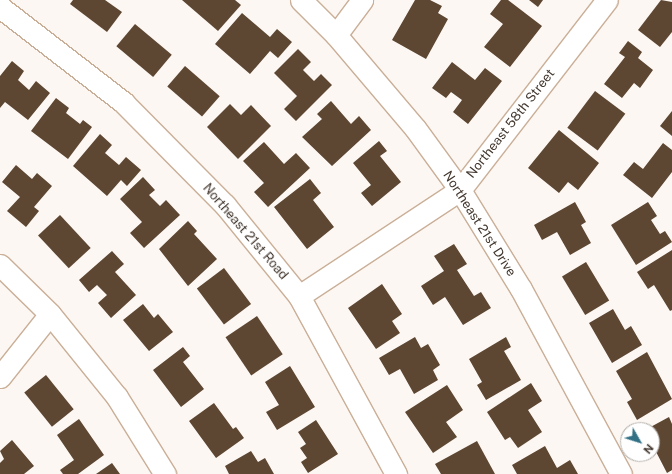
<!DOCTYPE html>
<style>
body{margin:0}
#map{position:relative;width:672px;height:474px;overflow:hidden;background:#fcf7f2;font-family:"Public Sans",sans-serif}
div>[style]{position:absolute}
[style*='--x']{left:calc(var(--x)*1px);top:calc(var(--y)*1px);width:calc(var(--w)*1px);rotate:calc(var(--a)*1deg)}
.building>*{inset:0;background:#5d4632;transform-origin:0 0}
.roads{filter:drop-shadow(1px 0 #caaf98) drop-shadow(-1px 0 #caaf98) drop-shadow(0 1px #caaf98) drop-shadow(0 -1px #caaf98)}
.street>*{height:21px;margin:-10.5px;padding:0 10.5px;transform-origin:10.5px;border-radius:10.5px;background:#fff}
span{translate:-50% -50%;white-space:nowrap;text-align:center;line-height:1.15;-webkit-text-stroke:4px #fff;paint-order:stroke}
.street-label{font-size:13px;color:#41362d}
.north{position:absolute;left:620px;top:422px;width:40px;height:40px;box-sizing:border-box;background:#fff;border:1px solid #b3afab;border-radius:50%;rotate:129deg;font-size:11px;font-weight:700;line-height:16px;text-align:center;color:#41362d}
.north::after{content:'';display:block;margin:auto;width:14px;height:18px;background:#317085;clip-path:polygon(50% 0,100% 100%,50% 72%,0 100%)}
</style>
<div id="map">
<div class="building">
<i style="clip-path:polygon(73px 0,105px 0,122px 12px,107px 32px,70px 4px)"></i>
<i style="clip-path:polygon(182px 0,235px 0,241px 5px,218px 31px)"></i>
<i style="clip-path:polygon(415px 0,430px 0,442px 6px,438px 13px,448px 19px,426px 59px,392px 40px)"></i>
<i style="clip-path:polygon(501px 0,508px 0,542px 26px,510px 67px,484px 47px,503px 24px,490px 14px)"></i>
<i style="clip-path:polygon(529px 0,543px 0,538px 7px)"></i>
<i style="clip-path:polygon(661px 0,672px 2px,672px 32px,660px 47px,638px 30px)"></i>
<i style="clip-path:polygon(242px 13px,270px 37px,277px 29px,292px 42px,278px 58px,270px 51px,250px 74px,215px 44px)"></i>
<i style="left:135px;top:24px;width:48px;height:29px;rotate:40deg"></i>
<i style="clip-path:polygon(628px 41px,642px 52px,638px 58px,653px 70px,640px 88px,634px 83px,622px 98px,604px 84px,625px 57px,619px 53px)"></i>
<i style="clip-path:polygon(298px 49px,311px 62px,303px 70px,314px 81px,321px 74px,332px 85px,296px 121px,284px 109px,297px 96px,274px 73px)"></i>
<i style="clip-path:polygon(12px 61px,24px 71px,18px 80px,29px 90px,36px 81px,50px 93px,28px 120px,5px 102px,0 108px,0 76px)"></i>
<i style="clip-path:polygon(452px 62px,475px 80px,485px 68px,502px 81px,468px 124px,453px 112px,462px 100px,451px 92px,446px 98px,432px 88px)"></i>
<i style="left:185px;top:66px;width:46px;height:27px;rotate:41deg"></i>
<i style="left:595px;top:91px;width:38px;height:46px;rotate:37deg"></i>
<i style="clip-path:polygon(56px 98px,69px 108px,66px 113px,80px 124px,83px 120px,92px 127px,68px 159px,31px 131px)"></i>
<i style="clip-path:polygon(331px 101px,351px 124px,359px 116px,371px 130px,332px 166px,302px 137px,322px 119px,317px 114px)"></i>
<i style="clip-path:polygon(230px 104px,241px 115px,251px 105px,271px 126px,238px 159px,207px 127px)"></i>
<i style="clip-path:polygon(672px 111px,672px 136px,660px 126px)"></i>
<i style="clip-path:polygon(559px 130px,599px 163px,578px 190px,568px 182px,559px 193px,528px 168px)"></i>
<i style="clip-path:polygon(100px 134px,112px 145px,105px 153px,119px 165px,126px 157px,141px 170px,127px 186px,121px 180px,107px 196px,73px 166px)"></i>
<i style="clip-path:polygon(379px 141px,387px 151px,380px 156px,401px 182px,372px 206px,361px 193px,371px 185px,353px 163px)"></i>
<i style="clip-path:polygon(264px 142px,284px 164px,296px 153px,310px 168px,268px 207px,254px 192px,264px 183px,243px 161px)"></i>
<i style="clip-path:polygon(663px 143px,672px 150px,672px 172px,652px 198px,623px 175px,634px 162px,643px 169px)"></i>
<i style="clip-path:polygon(16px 165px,32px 179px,37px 173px,52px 186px,34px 207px,39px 211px,26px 227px,7px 211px,20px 197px,2px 182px)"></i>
<i style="clip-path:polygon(143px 177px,155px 190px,149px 195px,160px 206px,166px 200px,180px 215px,144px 248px,130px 233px,142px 222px,120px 199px)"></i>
<i style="clip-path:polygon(310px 179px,321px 193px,313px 200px,334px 227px,307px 249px,274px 207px)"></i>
<i style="clip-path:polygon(575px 202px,586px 222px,581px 225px,591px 243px,570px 255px,557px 232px,542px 240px,534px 225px)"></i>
<i style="clip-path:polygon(648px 202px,657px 216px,651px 220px,660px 234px,665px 231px,672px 242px,636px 265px,611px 225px)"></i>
<i style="left:60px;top:215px;width:45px;height:30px;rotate:47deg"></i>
<i style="clip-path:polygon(188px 221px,197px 231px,194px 234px,217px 259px,188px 286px,159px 249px)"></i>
<i style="clip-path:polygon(454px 244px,467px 264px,457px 270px,474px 296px,481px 292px,491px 308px,463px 325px,445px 297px,433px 305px,421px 286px,444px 271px,434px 256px)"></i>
<i style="clip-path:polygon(672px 250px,672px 310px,670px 311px,654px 285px,648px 289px,637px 272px)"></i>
<i style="clip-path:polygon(112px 251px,124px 264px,115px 272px,136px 295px,111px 318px,98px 303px,107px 295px,97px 285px,89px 292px,79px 280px)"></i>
<i style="left:586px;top:262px;width:45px;height:28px;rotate:59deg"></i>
<i style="left:224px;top:268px;width:45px;height:34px;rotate:53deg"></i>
<i style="clip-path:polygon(382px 284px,402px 314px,392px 321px,400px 333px,376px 349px,348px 308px)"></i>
<i style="clip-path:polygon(143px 304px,154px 318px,158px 314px,173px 332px,149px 351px,123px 320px)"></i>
<i style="clip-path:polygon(613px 309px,625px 330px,631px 326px,642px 345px,612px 363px,589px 323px)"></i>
<i style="left:257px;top:316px;width:46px;height:38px;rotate:56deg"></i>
<i style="clip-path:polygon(415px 337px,421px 348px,428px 344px,440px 365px,433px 370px,438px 380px,414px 394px,400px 369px,389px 375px,379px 358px)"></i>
<i style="clip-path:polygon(506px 337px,511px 347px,504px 351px,521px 380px,486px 400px,477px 385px,482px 382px,469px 359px)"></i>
<i style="clip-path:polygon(183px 347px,190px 356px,183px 362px,204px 389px,181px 407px,153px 370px)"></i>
<i style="clip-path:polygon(647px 352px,672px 399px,637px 420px,627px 402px,632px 399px,616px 371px)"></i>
<i style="clip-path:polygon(290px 366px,315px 407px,277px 430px,266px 412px,279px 405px,265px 382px)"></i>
<i style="left:46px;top:375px;width:44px;height:28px;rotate:51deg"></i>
<i style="clip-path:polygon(531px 383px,542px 401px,528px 410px,542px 432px,518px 448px,510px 437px,505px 440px,487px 412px)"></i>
<i style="clip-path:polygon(447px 385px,463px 410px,446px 422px,457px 437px,433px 453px,405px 412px)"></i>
<i style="clip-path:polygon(214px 403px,233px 429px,236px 427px,244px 438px,216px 458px,189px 421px)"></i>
<i style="clip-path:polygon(669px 417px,672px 424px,672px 470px,667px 473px,652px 444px,652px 430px,645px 430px)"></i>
<i style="clip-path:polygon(79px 419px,104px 455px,78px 474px,63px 474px,60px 470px,74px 460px,57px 435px)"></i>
<i style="clip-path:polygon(316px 420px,338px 454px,308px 473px,301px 462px,307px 458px,300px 448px,306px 444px,298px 432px)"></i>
<i style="clip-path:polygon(12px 440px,34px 466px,24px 474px,0 474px,0 463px,4px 459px,0 451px)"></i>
<i style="clip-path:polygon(477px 441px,495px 474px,441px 474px,435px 464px)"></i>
<i style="clip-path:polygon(545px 446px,557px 468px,570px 460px,578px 474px,517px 474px,512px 465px)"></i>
<i style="clip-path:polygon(251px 451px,258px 462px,265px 458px,274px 474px,229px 474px,225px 466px)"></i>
<i style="clip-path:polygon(112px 463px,120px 474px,96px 474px)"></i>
</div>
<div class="roads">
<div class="street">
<i style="--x:301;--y:0;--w:49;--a:45"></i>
<i style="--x:336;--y:35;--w:122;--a:49.7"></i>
<i style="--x:415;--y:128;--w:77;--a:54"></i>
<i style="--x:460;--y:190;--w:116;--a:58.4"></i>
<i style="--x:521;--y:289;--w:210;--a:61.6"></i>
<i style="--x:0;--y:7;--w:157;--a:37.7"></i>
<i style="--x:124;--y:103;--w:144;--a:45.3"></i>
<i style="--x:225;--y:205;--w:117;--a:50.9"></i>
<i style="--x:299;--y:296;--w:203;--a:61.4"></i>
<i style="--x:336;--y:35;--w:44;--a:-53.4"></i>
<i style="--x:0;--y:265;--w:70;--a:44.4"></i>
<i style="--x:50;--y:314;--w:107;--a:51.1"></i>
<i style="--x:117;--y:397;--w:91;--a:58.1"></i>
<i style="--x:299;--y:296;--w:193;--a:-33.4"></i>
<i style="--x:460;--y:190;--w:240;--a:-52.3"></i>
<i style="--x:0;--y:377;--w:80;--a:-51.6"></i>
</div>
</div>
<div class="street-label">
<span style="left:511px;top:124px;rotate:-52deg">Northeast 58th Street</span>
<span style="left:479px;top:224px;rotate:57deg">Northeast 21st Drive</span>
<span style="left:245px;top:232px;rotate:49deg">Northeast 21st Road</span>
</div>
<div class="north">N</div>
</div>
